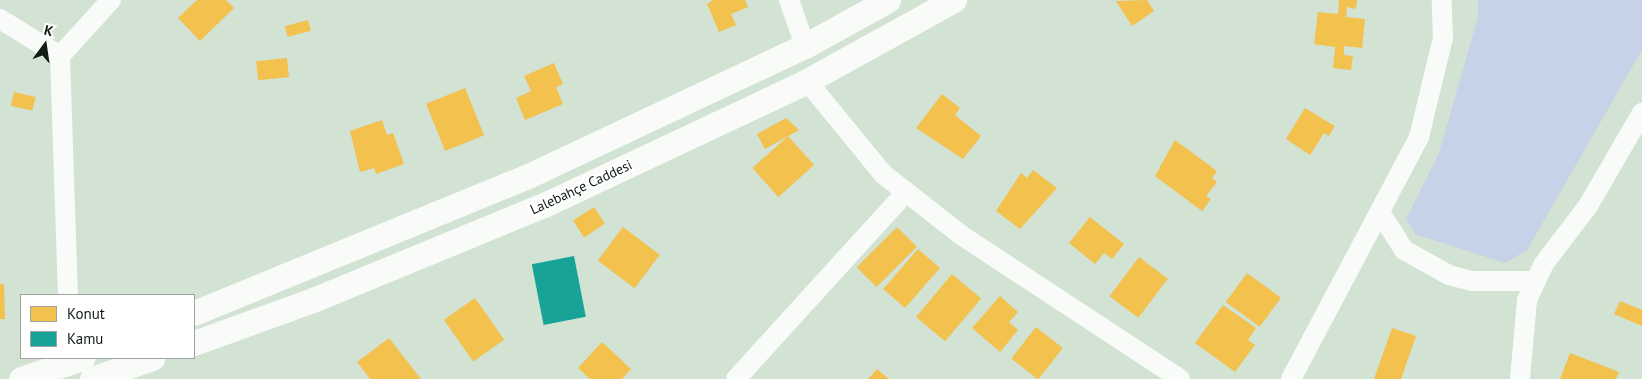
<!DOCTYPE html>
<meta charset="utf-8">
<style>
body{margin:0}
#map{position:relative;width:1642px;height:379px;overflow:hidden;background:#d2e2d3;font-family:"PT Sans",sans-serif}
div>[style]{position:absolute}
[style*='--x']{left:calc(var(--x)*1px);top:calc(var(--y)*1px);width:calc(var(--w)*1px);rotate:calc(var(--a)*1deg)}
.green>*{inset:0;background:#c5d2e7}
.homes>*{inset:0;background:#f2c14e;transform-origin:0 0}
.public>*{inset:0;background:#17a398;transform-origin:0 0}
.minor>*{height:20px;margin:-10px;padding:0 10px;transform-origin:10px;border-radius:10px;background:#f8fbf8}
.tertiary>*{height:25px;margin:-12.5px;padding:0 12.5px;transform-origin:12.5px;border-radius:12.5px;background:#f8fbf8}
span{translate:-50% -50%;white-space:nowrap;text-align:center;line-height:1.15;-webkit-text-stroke:5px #fff;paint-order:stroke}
.street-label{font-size:14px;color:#111c12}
.legend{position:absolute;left:20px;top:294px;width:175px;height:65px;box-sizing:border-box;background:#fff;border:1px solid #a0a4a0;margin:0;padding:6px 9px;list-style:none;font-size:15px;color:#111c12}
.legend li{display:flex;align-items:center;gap:10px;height:25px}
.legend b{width:25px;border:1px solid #a0a4a0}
.north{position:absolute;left:20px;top:20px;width:50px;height:50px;-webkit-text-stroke:4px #fff;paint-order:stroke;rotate:14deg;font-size:14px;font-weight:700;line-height:20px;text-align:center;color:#111c12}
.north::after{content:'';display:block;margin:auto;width:18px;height:22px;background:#111c12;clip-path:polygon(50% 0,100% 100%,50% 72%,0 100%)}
</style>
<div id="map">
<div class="green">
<i style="clip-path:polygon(1478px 0,1642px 0,1642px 50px,1527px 250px,1505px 263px,1415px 234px,1406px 219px,1439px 153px,1478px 17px)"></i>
</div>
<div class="homes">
<i style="clip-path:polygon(197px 0,226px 0,234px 8px,200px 41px,178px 18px)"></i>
<i style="clip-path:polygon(713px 0,745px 0,748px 7px,731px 14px,736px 25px,719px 32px,707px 4px)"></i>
<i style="clip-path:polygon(1147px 0,1154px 11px,1132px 26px,1116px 1px)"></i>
<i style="clip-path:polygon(1339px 0,1357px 0,1356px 9px,1347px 7px,1346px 17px,1365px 19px,1362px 48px,1344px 46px,1344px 55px,1353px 56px,1351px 70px,1333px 68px,1335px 47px,1314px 44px,1318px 12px,1338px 14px)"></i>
<i style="left:308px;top:20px;width:11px;height:24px;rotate:75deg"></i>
<i style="left:287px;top:58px;width:19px;height:31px;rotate:84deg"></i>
<i style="clip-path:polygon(554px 63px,563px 84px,556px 87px,563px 104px,525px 120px,516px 98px,531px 91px,524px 76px)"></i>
<i style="left:465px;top:88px;width:51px;height:42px;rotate:68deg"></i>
<i style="left:14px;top:92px;width:22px;height:14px;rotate:13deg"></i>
<i style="clip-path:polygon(942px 94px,960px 108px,955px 115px,981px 136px,963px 159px,916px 128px)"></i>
<i style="clip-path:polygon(1305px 108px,1335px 126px,1329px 136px,1324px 133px,1310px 155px,1286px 139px)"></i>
<i style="clip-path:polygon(786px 118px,799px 130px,765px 149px,757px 134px)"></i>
<i style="clip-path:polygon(382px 120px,387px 135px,393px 133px,404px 164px,376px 174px,374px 168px,360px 172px,350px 131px)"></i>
<i style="left:788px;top:136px;width:39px;height:48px;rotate:48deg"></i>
<i style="clip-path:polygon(1175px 140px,1217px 171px,1212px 178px,1217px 182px,1206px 196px,1211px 199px,1202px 211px,1155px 176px)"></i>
<i style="clip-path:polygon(1033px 170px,1057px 188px,1020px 229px,996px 211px,1021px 173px,1027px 178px)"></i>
<i style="left:594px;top:207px;width:20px;height:25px;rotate:57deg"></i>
<i style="clip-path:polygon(1090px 217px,1124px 244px,1112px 259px,1104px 253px,1095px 264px,1069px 243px)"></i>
<i style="left:623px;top:227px;width:46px;height:42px;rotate:37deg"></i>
<i style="left:897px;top:227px;width:28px;height:57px;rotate:45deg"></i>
<i style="left:918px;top:249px;width:29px;height:53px;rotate:41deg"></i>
<i style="left:1139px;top:257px;width:36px;height:49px;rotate:37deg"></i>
<i style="left:1247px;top:273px;width:42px;height:36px;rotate:36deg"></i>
<i style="left:952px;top:274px;width:38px;height:56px;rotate:40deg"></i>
<i style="clip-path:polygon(0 284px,4px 284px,5px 319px,0 319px)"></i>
<i style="clip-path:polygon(1000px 296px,1018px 312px,1009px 322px,1018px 330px,1000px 352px,972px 328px)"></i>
<i style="left:475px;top:298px;width:51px;height:38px;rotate:55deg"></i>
<i style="clip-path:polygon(1620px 301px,1642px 310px,1642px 326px,1614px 314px)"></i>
<i style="clip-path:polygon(1223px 305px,1256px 328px,1248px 340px,1255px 345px,1235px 372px,1195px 343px)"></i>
<i style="left:1036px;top:327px;width:34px;height:40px;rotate:38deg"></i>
<i style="clip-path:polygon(1392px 328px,1416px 336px,1401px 379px,1374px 379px)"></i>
<i style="clip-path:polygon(389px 338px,421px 379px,370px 379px,357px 362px)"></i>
<i style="clip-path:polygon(602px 342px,631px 369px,622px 379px,590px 379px,578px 368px)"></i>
<i style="clip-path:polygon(1570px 353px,1619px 372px,1616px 379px,1560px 379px)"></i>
<i style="clip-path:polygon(877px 369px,889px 379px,868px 379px)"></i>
</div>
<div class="public">
<i style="left:574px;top:256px;width:62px;height:43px;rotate:79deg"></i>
</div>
<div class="minor">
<i style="--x:789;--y:0;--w:49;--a:70.8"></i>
<i style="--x:0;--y:19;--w:70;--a:31.7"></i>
<i style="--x:60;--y:56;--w:76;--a:-47.7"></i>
<i style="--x:60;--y:56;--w:239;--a:88.1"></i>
<i style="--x:807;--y:81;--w:120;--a:50.7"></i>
<i style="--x:883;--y:174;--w:99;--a:38"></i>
<i style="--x:961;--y:235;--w:262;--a:33.3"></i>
<i style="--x:1381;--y:214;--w:43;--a:57.4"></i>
<i style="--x:1404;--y:250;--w:51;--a:29.1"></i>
<i style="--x:1449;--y:275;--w:23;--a:15"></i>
<i style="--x:1471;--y:281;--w:65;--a:0"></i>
<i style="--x:736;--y:379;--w:253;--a:-47.7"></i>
<i style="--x:1291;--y:379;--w:274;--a:-62.1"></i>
<i style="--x:1419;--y:137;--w:102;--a:-76.4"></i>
<i style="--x:1443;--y:38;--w:38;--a:-92"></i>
<i style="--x:1520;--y:379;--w:79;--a:-84.9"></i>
<i style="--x:1527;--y:300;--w:38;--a:-65"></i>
<i style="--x:1543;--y:265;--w:74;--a:-52.7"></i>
<i style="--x:1588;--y:206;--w:108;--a:-59.9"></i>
</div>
<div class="tertiary">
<i style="--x:194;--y:313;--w:359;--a:-22.3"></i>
<i style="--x:526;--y:177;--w:308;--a:-25.2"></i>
<i style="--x:805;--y:46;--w:95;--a:-29"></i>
<i style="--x:194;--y:343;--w:127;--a:-19.9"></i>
<i style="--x:313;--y:300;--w:250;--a:-22.4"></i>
<i style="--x:544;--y:205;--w:291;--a:-25.2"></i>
<i style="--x:807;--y:81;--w:168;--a:-28.9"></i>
<i style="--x:21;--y:379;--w:65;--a:-19"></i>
<i style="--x:92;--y:379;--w:64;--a:-19.3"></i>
</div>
<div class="street-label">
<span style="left:581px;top:187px;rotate:-25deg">Lalebahçe Caddesi</span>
</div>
<ul class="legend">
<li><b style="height:14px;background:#f2c14e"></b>Konut</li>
<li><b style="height:14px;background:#17a398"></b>Kamu</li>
</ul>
<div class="north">K</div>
</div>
